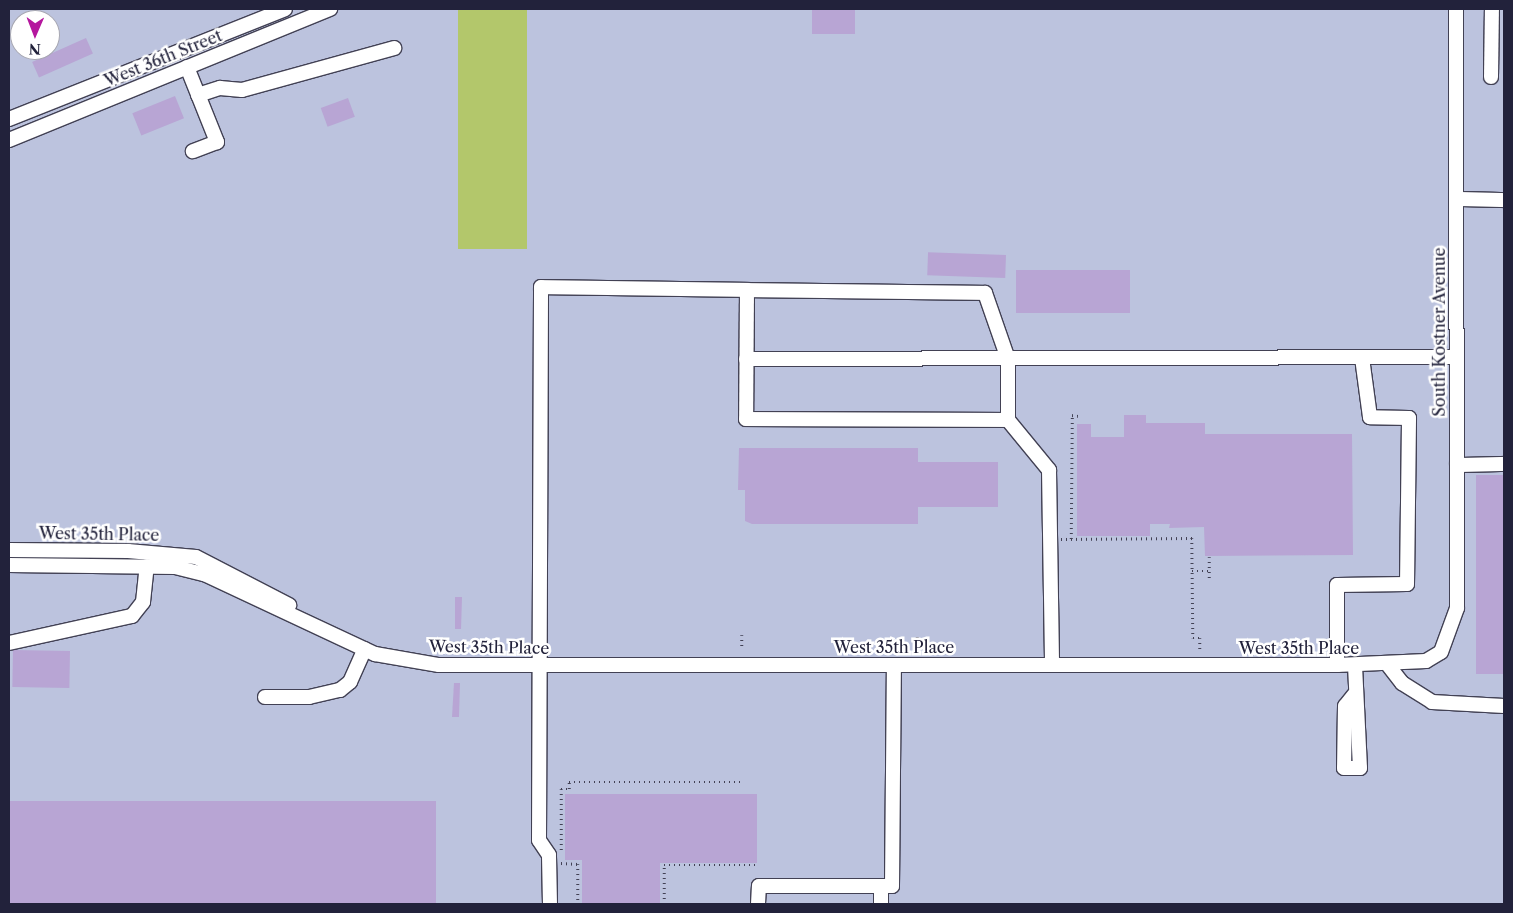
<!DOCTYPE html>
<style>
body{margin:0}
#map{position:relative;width:1513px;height:913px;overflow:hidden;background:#f7f0e1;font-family:"Libre Caslon Text",serif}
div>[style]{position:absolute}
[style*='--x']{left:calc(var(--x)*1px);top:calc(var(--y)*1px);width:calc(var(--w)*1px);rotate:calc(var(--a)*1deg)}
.industrial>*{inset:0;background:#bcc3de}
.green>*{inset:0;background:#b3c76b;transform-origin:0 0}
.building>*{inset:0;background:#b8a5d4;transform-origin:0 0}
.path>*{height:2.5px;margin-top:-1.25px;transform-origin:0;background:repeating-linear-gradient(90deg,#424154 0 1px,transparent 0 5px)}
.roads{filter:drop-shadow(1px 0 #424154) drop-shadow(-1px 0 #424154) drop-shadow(0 1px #424154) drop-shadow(0 -1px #424154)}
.minor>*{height:14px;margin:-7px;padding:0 7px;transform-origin:7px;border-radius:7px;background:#fff}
span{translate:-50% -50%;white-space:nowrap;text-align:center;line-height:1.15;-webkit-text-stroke:5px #fff;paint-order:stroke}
.street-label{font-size:16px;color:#22223b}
.frame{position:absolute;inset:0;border:10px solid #22223b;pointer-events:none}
.north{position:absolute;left:10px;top:10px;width:50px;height:50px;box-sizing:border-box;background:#fff;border:1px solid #a7a7b1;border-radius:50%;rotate:181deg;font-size:14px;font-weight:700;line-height:20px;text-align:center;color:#22223b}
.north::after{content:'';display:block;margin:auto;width:18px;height:22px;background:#b5179e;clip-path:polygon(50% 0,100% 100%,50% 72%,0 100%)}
</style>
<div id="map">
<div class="industrial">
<i style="clip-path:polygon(evenodd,9px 9px,1504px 9px,1504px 904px,9px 904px,9px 9px,20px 20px,50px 20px,50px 50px,20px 50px,20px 20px)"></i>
</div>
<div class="green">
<i style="left:458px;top:9px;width:69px;height:240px"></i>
</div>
<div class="building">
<i style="left:812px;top:9px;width:43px;height:25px"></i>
<i style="left:86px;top:38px;width:17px;height:59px;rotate:66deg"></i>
<i style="left:175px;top:96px;width:24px;height:46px;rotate:68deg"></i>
<i style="left:348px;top:98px;width:20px;height:29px;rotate:70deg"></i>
<i style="left:1006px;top:255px;width:23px;height:78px;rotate:92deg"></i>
<i style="left:1016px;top:270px;width:114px;height:43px"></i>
<i style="clip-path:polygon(1124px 415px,1146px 415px,1146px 423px,1205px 423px,1205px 434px,1352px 434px,1353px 555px,1205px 556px,1204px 527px,1169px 528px,1170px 524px,1150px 524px,1150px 536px,1077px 536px,1077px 424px,1091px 424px,1091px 437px,1124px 437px)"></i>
<i style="clip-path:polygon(739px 448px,918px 448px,918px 462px,998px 462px,998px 507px,918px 507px,918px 524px,752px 524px,745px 521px,745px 490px,738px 490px)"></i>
<i style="left:1476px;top:475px;width:28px;height:199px"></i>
<i style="clip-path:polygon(455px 597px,462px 597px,461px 629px,455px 629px)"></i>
<i style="left:13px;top:650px;width:57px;height:37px;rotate:1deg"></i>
<i style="clip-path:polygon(454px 683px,460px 683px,459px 717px,452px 717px)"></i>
<i style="clip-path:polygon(565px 794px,757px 794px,757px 863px,660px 863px,660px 904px,582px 904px,582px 860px,565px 860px)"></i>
<i style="left:9px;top:801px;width:427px;height:103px"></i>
</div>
<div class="path">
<i style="--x:1061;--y:539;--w:131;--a:-0.4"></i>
<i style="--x:1192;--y:538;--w:100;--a:89.4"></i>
<i style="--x:1193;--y:638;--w:7;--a:0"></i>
<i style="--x:1200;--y:638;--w:14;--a:90"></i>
<i style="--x:1071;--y:539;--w:124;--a:-89.5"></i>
<i style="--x:1072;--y:415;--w:6;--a:9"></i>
<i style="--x:1192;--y:571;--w:16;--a:0"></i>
<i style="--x:1209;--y:578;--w:21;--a:-90"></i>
<i style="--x:742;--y:635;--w:14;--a:90"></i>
<i style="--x:917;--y:653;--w:18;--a:-90"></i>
<i style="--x:561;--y:850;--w:61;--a:-90"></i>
<i style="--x:561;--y:789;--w:8;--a:0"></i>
<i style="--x:569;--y:789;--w:7;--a:-90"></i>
<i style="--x:569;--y:782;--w:174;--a:0"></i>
<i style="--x:561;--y:863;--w:17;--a:3"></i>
<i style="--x:578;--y:864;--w:40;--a:90"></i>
<i style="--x:664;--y:904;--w:39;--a:-90"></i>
<i style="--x:664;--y:865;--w:92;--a:0"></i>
</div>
<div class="roads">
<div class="minor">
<i style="--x:187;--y:67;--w:81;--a:68.2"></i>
<i style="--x:217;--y:142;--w:26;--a:159"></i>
<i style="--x:1491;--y:77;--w:68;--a:-89.2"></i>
<i style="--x:198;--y:95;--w:23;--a:-18"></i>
<i style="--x:220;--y:88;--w:22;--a:5"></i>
<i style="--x:242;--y:90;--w:158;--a:-15.4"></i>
<i style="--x:9;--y:119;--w:297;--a:-21.7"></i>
<i style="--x:9;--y:140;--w:347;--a:-22.2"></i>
<i style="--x:1457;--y:199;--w:47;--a:1.2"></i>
<i style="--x:746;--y:359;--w:711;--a:-0.16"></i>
<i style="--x:1008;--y:420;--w:65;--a:50.6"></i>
<i style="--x:1049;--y:470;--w:194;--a:89.1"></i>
<i style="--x:1457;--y:465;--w:47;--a:-1.2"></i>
<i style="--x:9;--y:550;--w:119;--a:0.5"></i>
<i style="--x:128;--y:551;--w:68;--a:5"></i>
<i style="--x:196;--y:557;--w:105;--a:27.3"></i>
<i style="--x:9;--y:565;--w:166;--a:0.7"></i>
<i style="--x:175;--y:567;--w:30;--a:14"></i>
<i style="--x:204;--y:574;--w:189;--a:25.1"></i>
<i style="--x:375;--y:654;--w:65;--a:9.8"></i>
<i style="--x:439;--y:665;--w:898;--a:0"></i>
<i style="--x:1337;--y:665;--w:89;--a:-2.6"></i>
<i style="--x:1426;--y:661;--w:17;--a:-31"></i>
<i style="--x:1441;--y:652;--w:47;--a:-70"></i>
<i style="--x:1457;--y:608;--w:599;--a:-90.1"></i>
<i style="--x:9;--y:643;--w:126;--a:-12.4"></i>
<i style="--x:132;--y:616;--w:18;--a:-52"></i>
<i style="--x:143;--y:602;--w:36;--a:-84"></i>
<i style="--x:1337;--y:665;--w:80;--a:-90"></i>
<i style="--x:1337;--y:585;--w:70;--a:-0.8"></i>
<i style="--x:1407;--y:584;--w:166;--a:-89.3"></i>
<i style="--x:1409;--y:418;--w:39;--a:-179"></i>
<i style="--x:1370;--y:417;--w:60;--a:-97.7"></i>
<i style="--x:1388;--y:665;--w:23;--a:52"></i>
<i style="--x:1402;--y:683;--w:36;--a:32"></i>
<i style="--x:1432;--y:702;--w:72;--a:3.2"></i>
<i style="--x:1354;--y:695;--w:14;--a:129"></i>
<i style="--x:1345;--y:706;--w:62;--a:90.9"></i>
<i style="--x:1344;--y:768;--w:16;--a:0"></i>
<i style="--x:1360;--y:768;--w:103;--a:-92.8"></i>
<i style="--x:265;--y:697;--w:44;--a:0"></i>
<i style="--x:309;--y:697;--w:32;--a:-13"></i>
<i style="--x:340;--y:690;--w:13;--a:-39"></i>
<i style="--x:350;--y:682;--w:36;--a:-66"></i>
<i style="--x:550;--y:904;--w:49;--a:-91.2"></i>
<i style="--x:549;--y:855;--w:18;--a:-124"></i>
<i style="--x:539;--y:840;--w:553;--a:-89.79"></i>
<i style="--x:541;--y:287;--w:206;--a:0.8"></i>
<i style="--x:747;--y:290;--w:129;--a:90.4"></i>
<i style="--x:746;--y:419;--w:262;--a:0.2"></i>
<i style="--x:1008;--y:420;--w:61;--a:-90"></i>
<i style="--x:1008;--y:359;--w:70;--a:-109.2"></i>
<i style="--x:985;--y:293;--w:238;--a:-179.3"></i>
<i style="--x:758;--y:904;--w:18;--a:-87"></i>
<i style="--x:759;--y:886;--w:133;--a:0"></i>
<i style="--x:892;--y:886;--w:221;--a:-89.5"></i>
<i style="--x:881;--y:904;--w:18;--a:-90"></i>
</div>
</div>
<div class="street-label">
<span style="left:163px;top:58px;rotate:-22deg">West 36th Street</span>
<span style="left:1439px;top:332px;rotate:-90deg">South Kostner Avenue</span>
<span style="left:99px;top:534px;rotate:1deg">West 35th Place</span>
<span style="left:489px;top:647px;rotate:1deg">West 35th Place</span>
<span style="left:894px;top:647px">West 35th Place</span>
<span style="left:1299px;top:648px">West 35th Place</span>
</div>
<div class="frame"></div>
<div class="north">N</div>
</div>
